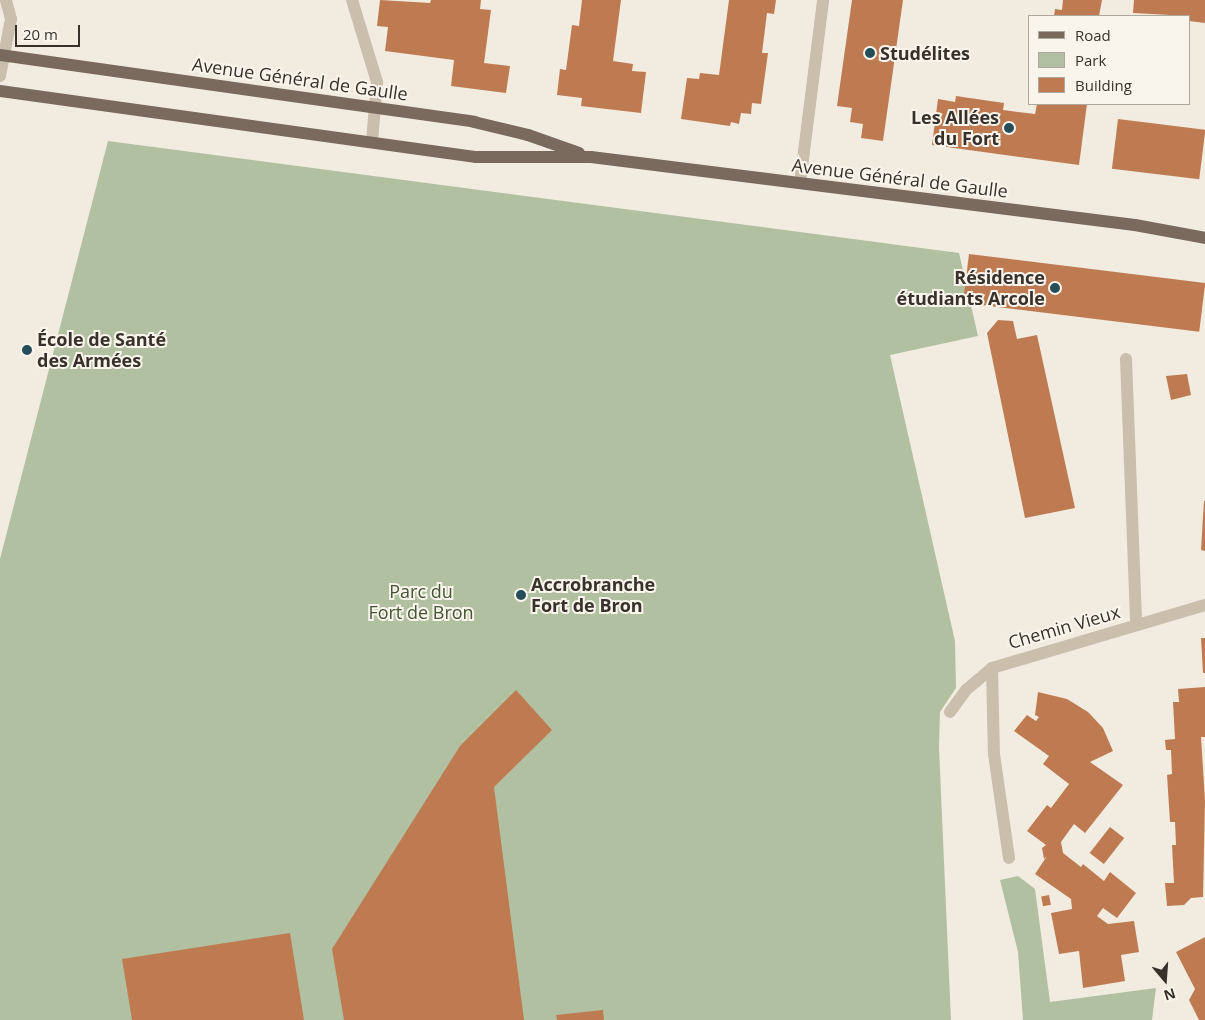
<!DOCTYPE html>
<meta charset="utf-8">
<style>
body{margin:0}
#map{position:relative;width:1205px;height:1020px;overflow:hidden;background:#f2ece0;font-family:"Open Sans",sans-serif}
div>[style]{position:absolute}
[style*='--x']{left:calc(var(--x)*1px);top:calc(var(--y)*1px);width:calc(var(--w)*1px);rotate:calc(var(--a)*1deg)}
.green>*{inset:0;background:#b1c0a1}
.building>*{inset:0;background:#be7b52;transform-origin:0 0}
.minor>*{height:12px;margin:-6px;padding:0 6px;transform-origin:6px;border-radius:6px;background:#cabead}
.major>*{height:12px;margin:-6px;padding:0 6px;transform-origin:6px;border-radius:6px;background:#796a5d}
.dots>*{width:14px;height:14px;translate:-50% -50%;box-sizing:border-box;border:2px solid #f9f5ed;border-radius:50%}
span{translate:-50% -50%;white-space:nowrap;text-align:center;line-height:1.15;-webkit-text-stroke:4px #f9f5ed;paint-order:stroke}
.poi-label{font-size:18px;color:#38312b;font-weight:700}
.left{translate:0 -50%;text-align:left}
.right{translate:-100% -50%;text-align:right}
.street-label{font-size:18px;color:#38312b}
.park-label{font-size:18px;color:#425530}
.legend{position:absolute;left:1028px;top:15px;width:162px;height:90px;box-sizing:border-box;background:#f9f5ed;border:1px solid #aca79f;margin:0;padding:6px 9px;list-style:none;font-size:15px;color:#38312b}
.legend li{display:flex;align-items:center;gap:10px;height:25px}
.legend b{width:25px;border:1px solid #aca79f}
.north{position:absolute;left:1140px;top:955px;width:50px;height:50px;-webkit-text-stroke:4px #f9f5ed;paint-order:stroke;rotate:162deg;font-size:14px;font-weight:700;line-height:20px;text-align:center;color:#38312b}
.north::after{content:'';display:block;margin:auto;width:18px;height:22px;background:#38312b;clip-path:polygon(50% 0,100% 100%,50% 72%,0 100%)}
.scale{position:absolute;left:15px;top:25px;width:65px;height:22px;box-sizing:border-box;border:2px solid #38312b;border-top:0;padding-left:6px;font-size:15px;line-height:18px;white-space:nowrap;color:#38312b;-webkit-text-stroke:4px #f9f5ed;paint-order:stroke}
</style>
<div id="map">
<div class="green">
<i style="clip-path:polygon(108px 141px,959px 253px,978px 336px,890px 355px,955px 641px,956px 688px,940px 712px,939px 748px,951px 1020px,0 1020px,0 559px)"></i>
<i style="clip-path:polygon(1018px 876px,1035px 889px,1050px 1002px,1156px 988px,1152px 1020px,1023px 1020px,1018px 952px,1000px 880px)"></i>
</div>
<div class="building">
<i style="clip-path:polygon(380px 0,430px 3px,431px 0,481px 0,480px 9px,491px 10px,484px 63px,510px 66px,506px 93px,451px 86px,454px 60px,385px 51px,388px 27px,377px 26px)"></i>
<i style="clip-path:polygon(582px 0,621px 0,613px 61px,633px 64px,632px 71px,646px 72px,641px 113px,581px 106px,582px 98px,557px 95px,560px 69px,566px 70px,572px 25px,579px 26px)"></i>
<i style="clip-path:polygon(729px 0,776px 0,774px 14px,767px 13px,762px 53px,768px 53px,761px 104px,752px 103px,751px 114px,741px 113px,739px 124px,731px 122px,730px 126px,681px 119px,687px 78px,699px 79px,700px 73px,719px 75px)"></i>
<i style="clip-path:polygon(852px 0,903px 0,883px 141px,861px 138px,863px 124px,850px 122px,852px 108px,837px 106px)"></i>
<i style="clip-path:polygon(1063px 0,1102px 0,1099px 16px,1054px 16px,1055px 9px,1062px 10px)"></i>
<i style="clip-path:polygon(1134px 0,1205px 0,1205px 23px,1189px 21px,1189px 16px,1133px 13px)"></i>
<i style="clip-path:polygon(956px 96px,1004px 103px,1003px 110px,1035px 114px,1037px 104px,1087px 104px,1079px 165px,932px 145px,938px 99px,955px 102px)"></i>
<i style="left:1118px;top:119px;width:88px;height:50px;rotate:7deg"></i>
<i style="left:969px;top:254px;width:238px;height:49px;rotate:7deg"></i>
<i style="clip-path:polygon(998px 320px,1013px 321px,1017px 339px,1037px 335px,1075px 508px,1025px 518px,987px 333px)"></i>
<i style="clip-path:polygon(1187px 374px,1191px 395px,1171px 400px,1166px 376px)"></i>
<i style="clip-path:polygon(1204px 501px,1205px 501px,1205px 551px,1201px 550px)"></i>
<i style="clip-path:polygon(1201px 638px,1205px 638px,1205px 673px,1203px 673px)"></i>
<i style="clip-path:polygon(1205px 687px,1205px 737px,1201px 737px,1205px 800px,1203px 897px,1191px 898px,1184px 905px,1167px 906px,1165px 883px,1174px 883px,1172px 845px,1176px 845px,1175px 822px,1170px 822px,1167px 775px,1172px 774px,1171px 750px,1166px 750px,1165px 740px,1175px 739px,1173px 702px,1179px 702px,1178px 689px)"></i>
<i style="clip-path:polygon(516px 690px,552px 730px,494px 787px,524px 1020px,344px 1020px,332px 949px,460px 746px)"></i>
<i style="clip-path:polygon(1038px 692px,1067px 699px,1088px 712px,1103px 728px,1113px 751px,1090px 762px,1123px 785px,1085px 833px,1074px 824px,1061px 842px,1063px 853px,1081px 867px,1083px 864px,1104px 881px,1110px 872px,1136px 893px,1117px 918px,1103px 908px,1097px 916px,1108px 924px,1134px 921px,1139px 952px,1121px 955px,1125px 981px,1083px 988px,1079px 951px,1059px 954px,1051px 913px,1072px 909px,1071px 899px,1035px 874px,1047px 856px,1044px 859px,1042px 848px,1046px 845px,1027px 831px,1047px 805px,1051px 808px,1069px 784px,1043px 764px,1049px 756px,1014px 731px,1027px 715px,1036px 721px,1039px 717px,1035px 715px)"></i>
<i style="left:1110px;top:827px;width:18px;height:33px;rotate:38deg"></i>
<i style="left:1049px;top:895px;width:10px;height:8px;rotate:79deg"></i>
<i style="clip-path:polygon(290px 933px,304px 1020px,132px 1020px,122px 959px)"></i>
<i style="clip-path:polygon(1205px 937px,1205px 1020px,1199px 1020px,1189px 1000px,1195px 989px,1176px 952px)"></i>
<i style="clip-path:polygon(603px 1010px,604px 1020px,557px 1020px,556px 1015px)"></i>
</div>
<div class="minor">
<i style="--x:352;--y:0;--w:86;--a:73"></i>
<i style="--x:377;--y:82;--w:59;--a:94.8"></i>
<i style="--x:0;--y:76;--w:58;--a:-79.1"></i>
<i style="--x:11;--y:19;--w:20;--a:-105"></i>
<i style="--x:800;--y:183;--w:184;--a:-82.8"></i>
<i style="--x:1126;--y:359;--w:266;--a:87.8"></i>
<i style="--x:992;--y:668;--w:86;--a:88.7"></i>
<i style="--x:994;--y:754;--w:105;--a:81.8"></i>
<i style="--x:950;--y:712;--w:27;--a:-54"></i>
<i style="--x:966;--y:690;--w:34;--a:-40"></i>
<i style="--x:992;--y:668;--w:222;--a:-16.5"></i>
</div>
<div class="major">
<i style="--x:0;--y:55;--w:479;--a:8"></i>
<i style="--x:474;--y:122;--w:56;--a:13.5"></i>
<i style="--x:528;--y:135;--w:54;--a:19.4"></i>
<i style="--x:0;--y:91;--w:481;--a:7.9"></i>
<i style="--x:476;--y:157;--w:115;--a:0"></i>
<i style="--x:591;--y:157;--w:548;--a:7.13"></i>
<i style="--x:1135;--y:225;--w:71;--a:10.5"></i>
</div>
<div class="dots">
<i style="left:870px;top:53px;background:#234d58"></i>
<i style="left:1009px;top:128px;background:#234d58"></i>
<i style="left:1055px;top:288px;background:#234d58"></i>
<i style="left:27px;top:350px;background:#234d58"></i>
<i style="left:521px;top:595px;background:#234d58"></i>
</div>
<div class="poi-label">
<span class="left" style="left:880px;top:53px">Studélites</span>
<span class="right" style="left:999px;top:128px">Les Allées<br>du Fort</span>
<span class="right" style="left:1045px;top:288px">Résidence<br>étudiants Arcole</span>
<span class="left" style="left:37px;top:350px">École de Santé<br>des Armées</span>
<span class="left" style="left:531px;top:595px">Accrobranche<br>Fort de Bron</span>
</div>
<div class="street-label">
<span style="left:300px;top:79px;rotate:8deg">Avenue Général de Gaulle</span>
<span style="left:900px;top:178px;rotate:7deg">Avenue Général de Gaulle</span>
<span style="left:1064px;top:627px;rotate:-16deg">Chemin Vieux</span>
</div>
<div class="park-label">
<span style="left:421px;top:602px">Parc du<br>Fort de Bron</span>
</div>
<ul class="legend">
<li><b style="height:6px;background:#796a5d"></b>Road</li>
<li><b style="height:14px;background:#b1c0a1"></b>Park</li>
<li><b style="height:14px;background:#be7b52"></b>Building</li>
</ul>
<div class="north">N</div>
<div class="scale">20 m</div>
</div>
